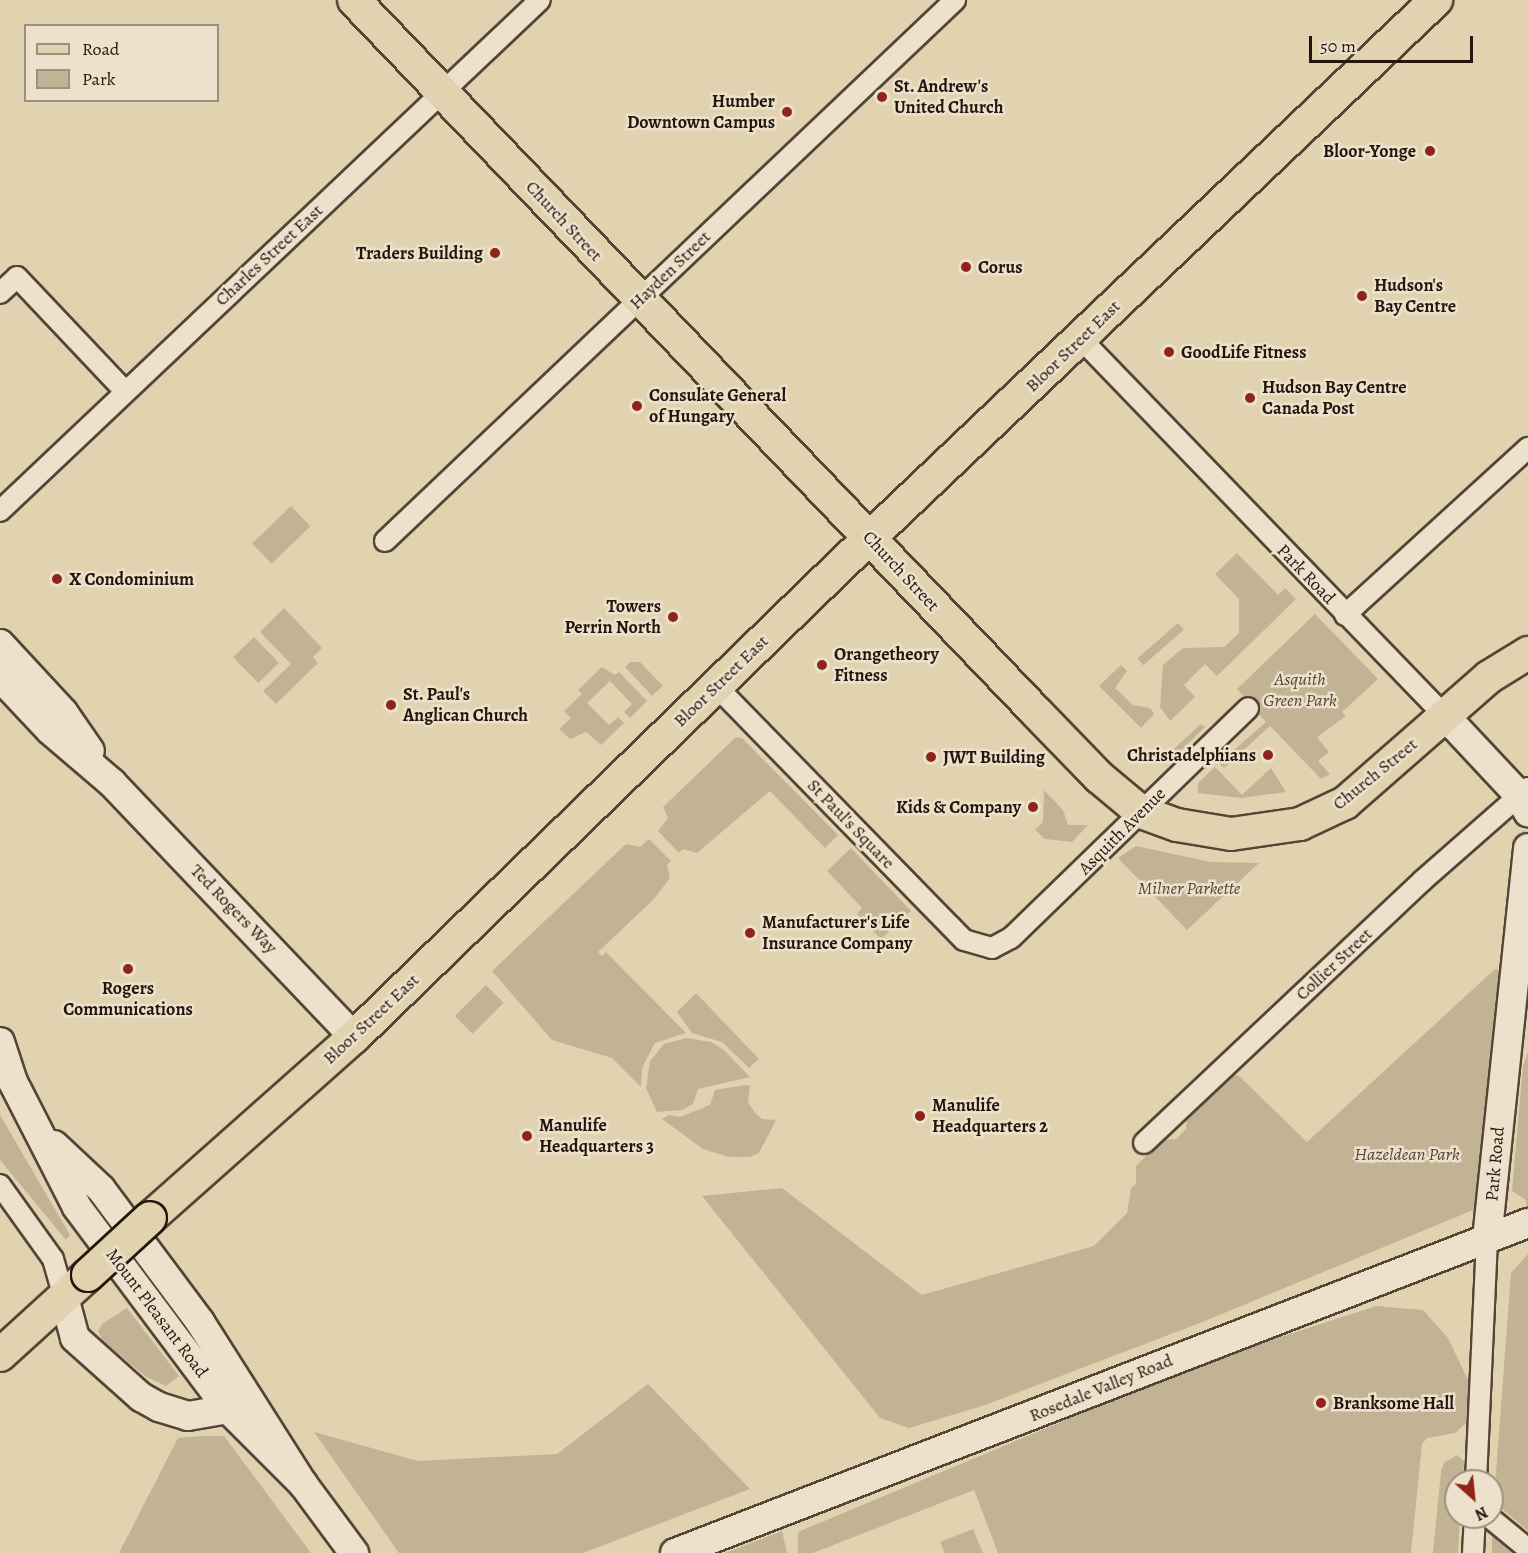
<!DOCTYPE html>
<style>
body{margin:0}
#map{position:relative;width:1528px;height:1553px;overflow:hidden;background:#e2d3b0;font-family:Alegreya,serif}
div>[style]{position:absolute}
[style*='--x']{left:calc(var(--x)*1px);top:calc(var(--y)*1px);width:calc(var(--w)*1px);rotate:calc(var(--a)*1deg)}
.green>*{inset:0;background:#c2b394;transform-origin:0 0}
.roads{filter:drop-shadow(2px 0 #544536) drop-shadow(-2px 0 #544536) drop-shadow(0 2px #544536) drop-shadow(0 -2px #544536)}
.street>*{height:20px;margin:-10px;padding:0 10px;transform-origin:10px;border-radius:10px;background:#ece2cc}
.secondary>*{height:28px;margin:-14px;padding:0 14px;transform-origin:14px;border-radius:14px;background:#ece2cc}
.primary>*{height:32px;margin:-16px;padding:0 16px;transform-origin:16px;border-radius:16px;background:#e2d3b0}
.bridges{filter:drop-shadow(2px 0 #25160d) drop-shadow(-2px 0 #25160d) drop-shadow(0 2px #25160d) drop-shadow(0 -2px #25160d)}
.primary-bridge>*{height:32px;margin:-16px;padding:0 16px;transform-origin:16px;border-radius:16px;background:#e2d3b0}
.dots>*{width:16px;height:16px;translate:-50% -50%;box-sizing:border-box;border:3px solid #ece2cc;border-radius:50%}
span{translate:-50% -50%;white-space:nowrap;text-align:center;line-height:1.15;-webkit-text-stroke:5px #ece2cc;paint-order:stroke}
.poi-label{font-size:18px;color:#25160d;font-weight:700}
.left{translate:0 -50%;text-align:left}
.right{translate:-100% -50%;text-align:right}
.street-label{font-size:18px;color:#25160d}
.park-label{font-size:18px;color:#544536;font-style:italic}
.legend{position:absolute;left:24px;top:24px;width:195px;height:78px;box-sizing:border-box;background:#ece2cc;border:2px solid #9c9080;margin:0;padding:8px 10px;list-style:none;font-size:18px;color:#25160d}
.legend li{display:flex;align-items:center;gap:12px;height:30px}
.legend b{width:30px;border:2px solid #9c9080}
.north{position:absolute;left:1444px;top:1469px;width:60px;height:60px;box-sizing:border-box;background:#ece2cc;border:2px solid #9c9080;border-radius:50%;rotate:153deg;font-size:16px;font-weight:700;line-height:24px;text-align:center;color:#25160d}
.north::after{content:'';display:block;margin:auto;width:21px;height:27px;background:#8f2418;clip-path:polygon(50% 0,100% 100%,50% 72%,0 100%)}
.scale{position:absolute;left:1309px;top:36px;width:164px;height:27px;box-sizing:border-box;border:3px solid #25160d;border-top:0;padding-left:8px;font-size:18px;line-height:21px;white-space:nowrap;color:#25160d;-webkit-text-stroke:4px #ece2cc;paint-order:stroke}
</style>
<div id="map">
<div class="green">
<i style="left:291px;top:506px;width:28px;height:54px;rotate:46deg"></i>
<i style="clip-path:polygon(1237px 553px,1278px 595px,1285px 588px,1296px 599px,1217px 676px,1205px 664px,1184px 685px,1195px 697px,1170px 721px,1160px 707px,1163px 665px,1183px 648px,1224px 647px,1239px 633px,1239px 599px,1215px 574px)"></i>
<i style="clip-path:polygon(284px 608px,322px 648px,313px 657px,318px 663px,276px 704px,263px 691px,291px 664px,260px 632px)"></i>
<i style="clip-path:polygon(1315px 614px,1378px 679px,1342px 712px,1346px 716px,1317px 737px,1329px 752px,1318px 761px,1330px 774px,1321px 779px,1270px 726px,1224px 768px,1219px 763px,1266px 722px,1237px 689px)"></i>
<i style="left:1178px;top:623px;width:9px;height:54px;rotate:49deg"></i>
<i style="left:254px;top:637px;width:36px;height:29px;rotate:46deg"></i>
<i style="clip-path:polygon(630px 662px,640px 662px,663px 686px,652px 696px,625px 667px)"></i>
<i style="clip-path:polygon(1121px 665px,1127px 671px,1115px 688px,1133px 705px,1150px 708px,1154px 714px,1141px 728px,1099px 686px)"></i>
<i style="clip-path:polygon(602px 667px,615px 675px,619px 672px,647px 701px,630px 718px,624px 712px,632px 704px,610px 681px,587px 703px,609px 725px,618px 717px,624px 723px,601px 745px,586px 732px,570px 739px,559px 729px,571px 718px,564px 711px,582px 694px,578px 690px)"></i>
<i style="clip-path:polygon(1201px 724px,1205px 727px,1171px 760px,1167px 755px)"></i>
<i style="clip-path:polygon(736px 737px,742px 738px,838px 835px,825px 848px,770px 791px,697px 853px,683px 849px,679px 853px,658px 831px,668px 818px,663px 807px)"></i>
<i style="clip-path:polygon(1215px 767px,1242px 795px,1271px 768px,1286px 792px,1241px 798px,1198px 793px,1198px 783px)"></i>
<i style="clip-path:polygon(1044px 790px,1063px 810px,1068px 825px,1088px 825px,1072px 842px,1045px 839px,1035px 830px,1043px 822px)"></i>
<i style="clip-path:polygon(649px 839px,671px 861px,667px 865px,670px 878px,653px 900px,598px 952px,602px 956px,606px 952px,686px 1033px,655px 1043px,642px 1068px,641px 1087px,612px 1058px,552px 1040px,492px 971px,626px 844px,640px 847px)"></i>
<i style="clip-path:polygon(1136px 846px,1211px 862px,1259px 863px,1187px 930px,1118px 858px)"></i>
<i style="clip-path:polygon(851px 848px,911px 911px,881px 939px,857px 914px,862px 908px,827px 871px)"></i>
<i style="clip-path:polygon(1495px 969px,1504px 971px,1478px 1208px,1205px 1321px,985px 1405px,909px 1428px,880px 1418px,702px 1196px,782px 1188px,922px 1295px,1094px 1246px,1127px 1213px,1131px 1188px,1136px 1184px,1136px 1166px,1162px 1140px,1176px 1139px,1186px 1129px,1187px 1116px,1232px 1074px,1239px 1076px,1307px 1142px)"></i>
<i style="left:486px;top:985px;width:25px;height:44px;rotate:45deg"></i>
<i style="clip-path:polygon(696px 993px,759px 1059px,749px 1068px,722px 1042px,692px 1033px,677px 1012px)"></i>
<i style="clip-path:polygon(686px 1038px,711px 1042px,724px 1050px,750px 1077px,698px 1089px,693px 1104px,682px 1110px,657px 1112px,646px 1088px,650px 1061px,664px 1044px)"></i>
<i style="clip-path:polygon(1528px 1052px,1528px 1207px,1527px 1207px,1526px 1200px,1512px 1191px,1523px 1066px)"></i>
<i style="clip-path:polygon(745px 1085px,750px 1086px,748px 1102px,755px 1113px,762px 1119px,776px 1120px,759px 1153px,750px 1157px,729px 1157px,703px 1149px,662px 1119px,669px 1115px,680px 1117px,710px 1105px,715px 1090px)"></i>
<i style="clip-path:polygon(0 1115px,70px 1235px,66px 1240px,0 1160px)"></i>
<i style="clip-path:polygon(1528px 1254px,1528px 1531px,1501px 1508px,1495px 1485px,1511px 1273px)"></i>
<i style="clip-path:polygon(1376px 1306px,1423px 1310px,1448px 1338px,1469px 1382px,1466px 1423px,1455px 1433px,1427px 1438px,1422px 1444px,1411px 1553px,998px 1553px,974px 1490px,813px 1553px,798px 1553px,798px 1532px,1207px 1361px)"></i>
<i style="clip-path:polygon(127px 1308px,179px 1376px,166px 1386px,145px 1376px,102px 1340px,98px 1331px,102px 1324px)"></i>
<i style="clip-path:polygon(648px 1384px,750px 1489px,583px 1553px,399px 1553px,314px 1432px,418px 1461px,557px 1454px)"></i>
<i style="clip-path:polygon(201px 1436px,224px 1436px,311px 1553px,119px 1553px,178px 1438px)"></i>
<i style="clip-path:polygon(1457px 1455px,1464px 1461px,1463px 1481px,1456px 1481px,1456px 1517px,1460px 1517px,1458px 1553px,1433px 1553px,1441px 1471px,1444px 1463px)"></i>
<i style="clip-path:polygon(973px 1529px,983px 1553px,945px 1553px,940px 1542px)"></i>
<i style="clip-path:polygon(782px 1531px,787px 1553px,725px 1553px)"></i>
<i style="clip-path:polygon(1492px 1537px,1496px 1537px,1517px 1553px,1492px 1553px)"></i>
</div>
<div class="roads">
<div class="street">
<i style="--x:0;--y:293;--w:23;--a:-43"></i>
<i style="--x:17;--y:277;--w:156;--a:46.6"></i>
<i style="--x:1080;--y:338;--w:524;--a:46.01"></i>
<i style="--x:0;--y:511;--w:743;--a:-43.42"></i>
<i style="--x:385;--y:541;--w:786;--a:-43.5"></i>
<i style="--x:1345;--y:615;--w:248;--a:-42.4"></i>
<i style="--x:716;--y:686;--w:355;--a:45.7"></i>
<i style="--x:964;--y:940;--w:29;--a:16"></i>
<i style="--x:992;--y:948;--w:21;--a:-28"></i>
<i style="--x:1011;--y:938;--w:330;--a:-44.1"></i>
<i style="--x:1144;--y:1143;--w:382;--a:-43.3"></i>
<i style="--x:1422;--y:881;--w:141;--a:-41.3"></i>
<i style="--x:0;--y:1185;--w:91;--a:54.4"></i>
<i style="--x:53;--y:1259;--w:40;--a:74"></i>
<i style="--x:1476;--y:1481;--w:242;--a:-87.4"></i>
<i style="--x:1489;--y:1517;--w:50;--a:39.4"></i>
<i style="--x:1473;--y:1553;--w:36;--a:-87"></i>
</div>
<div class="secondary">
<i style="--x:0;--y:644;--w:93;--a:47.2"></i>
<i style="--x:63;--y:712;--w:47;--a:55.3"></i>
<i style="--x:0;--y:677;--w:73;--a:46.7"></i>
<i style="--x:50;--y:730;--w:82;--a:40.5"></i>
<i style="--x:112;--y:783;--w:351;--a:46.4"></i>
<i style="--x:1444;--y:715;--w:108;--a:46.9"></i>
<i style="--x:1518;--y:794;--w:21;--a:61"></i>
<i style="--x:0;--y:1042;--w:42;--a:72"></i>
<i style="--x:13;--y:1082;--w:140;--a:62.9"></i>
<i style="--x:77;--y:1207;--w:252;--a:53.2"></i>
<i style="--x:228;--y:1409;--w:106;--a:45"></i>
<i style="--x:54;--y:1145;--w:64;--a:43.1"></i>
<i style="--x:101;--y:1189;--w:166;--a:53.3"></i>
<i style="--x:200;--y:1322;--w:192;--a:57.6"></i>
<i style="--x:303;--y:1484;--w:86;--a:53.5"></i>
<i style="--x:1487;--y:1239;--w:393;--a:-84"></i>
<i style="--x:64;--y:1297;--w:42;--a:75"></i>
<i style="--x:75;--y:1338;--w:89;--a:41.8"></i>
<i style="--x:141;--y:1397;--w:21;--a:29"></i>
<i style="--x:159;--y:1407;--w:30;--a:17"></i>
<i style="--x:188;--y:1416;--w:41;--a:-9.9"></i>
<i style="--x:675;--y:1553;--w:915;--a:-21.15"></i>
</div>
<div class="primary">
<i style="--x:354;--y:0;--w:986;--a:46.23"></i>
<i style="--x:1036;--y:712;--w:91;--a:45.9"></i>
<i style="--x:1099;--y:777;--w:55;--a:39.8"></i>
<i style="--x:1141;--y:812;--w:38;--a:20"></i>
<i style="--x:1177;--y:825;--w:55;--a:9.5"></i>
<i style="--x:1231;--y:834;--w:70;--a:-8.2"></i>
<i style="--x:1300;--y:824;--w:50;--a:-25"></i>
<i style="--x:1345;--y:803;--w:191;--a:-41.2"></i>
<i style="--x:1489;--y:677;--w:46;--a:-31.6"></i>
<i style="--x:150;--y:1218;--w:273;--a:-41.6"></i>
<i style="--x:354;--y:1037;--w:678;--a:-44.1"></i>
<i style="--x:841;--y:565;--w:821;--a:-43.52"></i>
<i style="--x:0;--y:1355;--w:119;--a:-42.3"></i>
</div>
</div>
<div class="bridges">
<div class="primary-bridge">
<i style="--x:88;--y:1275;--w:84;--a:-42.6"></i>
</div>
</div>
<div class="dots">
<i style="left:882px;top:97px;background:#8f2418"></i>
<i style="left:787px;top:112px;background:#8f2418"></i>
<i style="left:1430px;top:151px;background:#8f2418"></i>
<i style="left:495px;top:253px;background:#8f2418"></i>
<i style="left:966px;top:267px;background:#8f2418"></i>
<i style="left:1362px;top:296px;background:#8f2418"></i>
<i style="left:1169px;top:352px;background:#8f2418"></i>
<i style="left:1250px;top:398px;background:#8f2418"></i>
<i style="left:637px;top:406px;background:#8f2418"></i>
<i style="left:57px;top:579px;background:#8f2418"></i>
<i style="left:673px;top:617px;background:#8f2418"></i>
<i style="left:822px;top:665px;background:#8f2418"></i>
<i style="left:391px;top:705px;background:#8f2418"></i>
<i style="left:1268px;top:755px;background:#8f2418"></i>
<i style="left:931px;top:757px;background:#8f2418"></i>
<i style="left:1033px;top:807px;background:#8f2418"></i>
<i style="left:750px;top:933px;background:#8f2418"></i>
<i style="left:128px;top:969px;background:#8f2418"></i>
<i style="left:920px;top:1116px;background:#8f2418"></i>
<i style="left:527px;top:1136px;background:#8f2418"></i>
<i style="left:1321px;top:1403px;background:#8f2418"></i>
</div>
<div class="poi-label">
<span class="left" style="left:894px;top:97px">St. Andrew's<br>United Church</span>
<span class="right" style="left:775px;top:112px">Humber<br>Downtown Campus</span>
<span class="right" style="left:1416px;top:151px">Bloor-Yonge</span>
<span class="right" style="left:483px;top:253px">Traders Building</span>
<span class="left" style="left:978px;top:267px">Corus</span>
<span class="left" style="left:1374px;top:296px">Hudson's<br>Bay Centre</span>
<span class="left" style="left:1181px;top:352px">GoodLife Fitness</span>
<span class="left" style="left:1262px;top:398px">Hudson Bay Centre<br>Canada Post</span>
<span class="left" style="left:649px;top:406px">Consulate General<br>of Hungary</span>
<span class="left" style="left:69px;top:579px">X Condominium</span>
<span class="right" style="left:661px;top:617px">Towers<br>Perrin North</span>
<span class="left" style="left:834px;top:665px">Orangetheory<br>Fitness</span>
<span class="left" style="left:403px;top:705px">St. Paul's<br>Anglican Church</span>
<span class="right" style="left:1256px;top:755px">Christadelphians</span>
<span class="left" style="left:943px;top:757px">JWT Building</span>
<span class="right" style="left:1021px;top:807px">Kids &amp; Company</span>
<span class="left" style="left:762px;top:933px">Manufacturer's Life<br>Insurance Company</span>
<span style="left:128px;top:999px">Rogers<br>Communications</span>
<span class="left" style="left:932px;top:1116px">Manulife<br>Headquarters 2</span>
<span class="left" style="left:539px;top:1136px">Manulife<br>Headquarters 3</span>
<span class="left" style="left:1333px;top:1403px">Branksome Hall</span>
</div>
<div class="street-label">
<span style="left:564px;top:221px;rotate:47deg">Church Street</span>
<span style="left:269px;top:255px;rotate:-43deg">Charles Street East</span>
<span style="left:670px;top:270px;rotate:-44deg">Hayden Street</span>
<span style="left:1073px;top:346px;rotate:-44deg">Bloor Street East</span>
<span style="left:901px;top:571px;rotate:47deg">Church Street</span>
<span style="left:1306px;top:574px;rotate:46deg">Park Road</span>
<span style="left:721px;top:681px;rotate:-44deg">Bloor Street East</span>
<span style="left:1375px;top:774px;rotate:-39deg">Church Street</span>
<span style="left:851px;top:824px;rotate:46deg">St Paul's Square</span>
<span style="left:1122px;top:831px;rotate:-45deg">Asquith Avenue</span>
<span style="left:234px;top:909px;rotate:46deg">Ted Rogers Way</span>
<span style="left:1334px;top:964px;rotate:-43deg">Collier Street</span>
<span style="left:371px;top:1019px;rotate:-43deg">Bloor Street East</span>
<span style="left:1495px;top:1164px;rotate:-85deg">Park Road</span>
<span style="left:157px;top:1313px;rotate:53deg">Mount Pleasant Road</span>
<span style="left:1101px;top:1388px;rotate:-22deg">Rosedale Valley Road</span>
</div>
<div class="park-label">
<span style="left:1300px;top:690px">Asquith<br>Green Park</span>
<span style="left:1189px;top:888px">Milner Parkette</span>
<span style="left:1407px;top:1154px">Hazeldean Park</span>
</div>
<ul class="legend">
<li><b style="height:8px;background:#e2d3b0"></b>Road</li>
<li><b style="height:16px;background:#c2b394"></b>Park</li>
</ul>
<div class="north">N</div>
<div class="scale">50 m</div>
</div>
